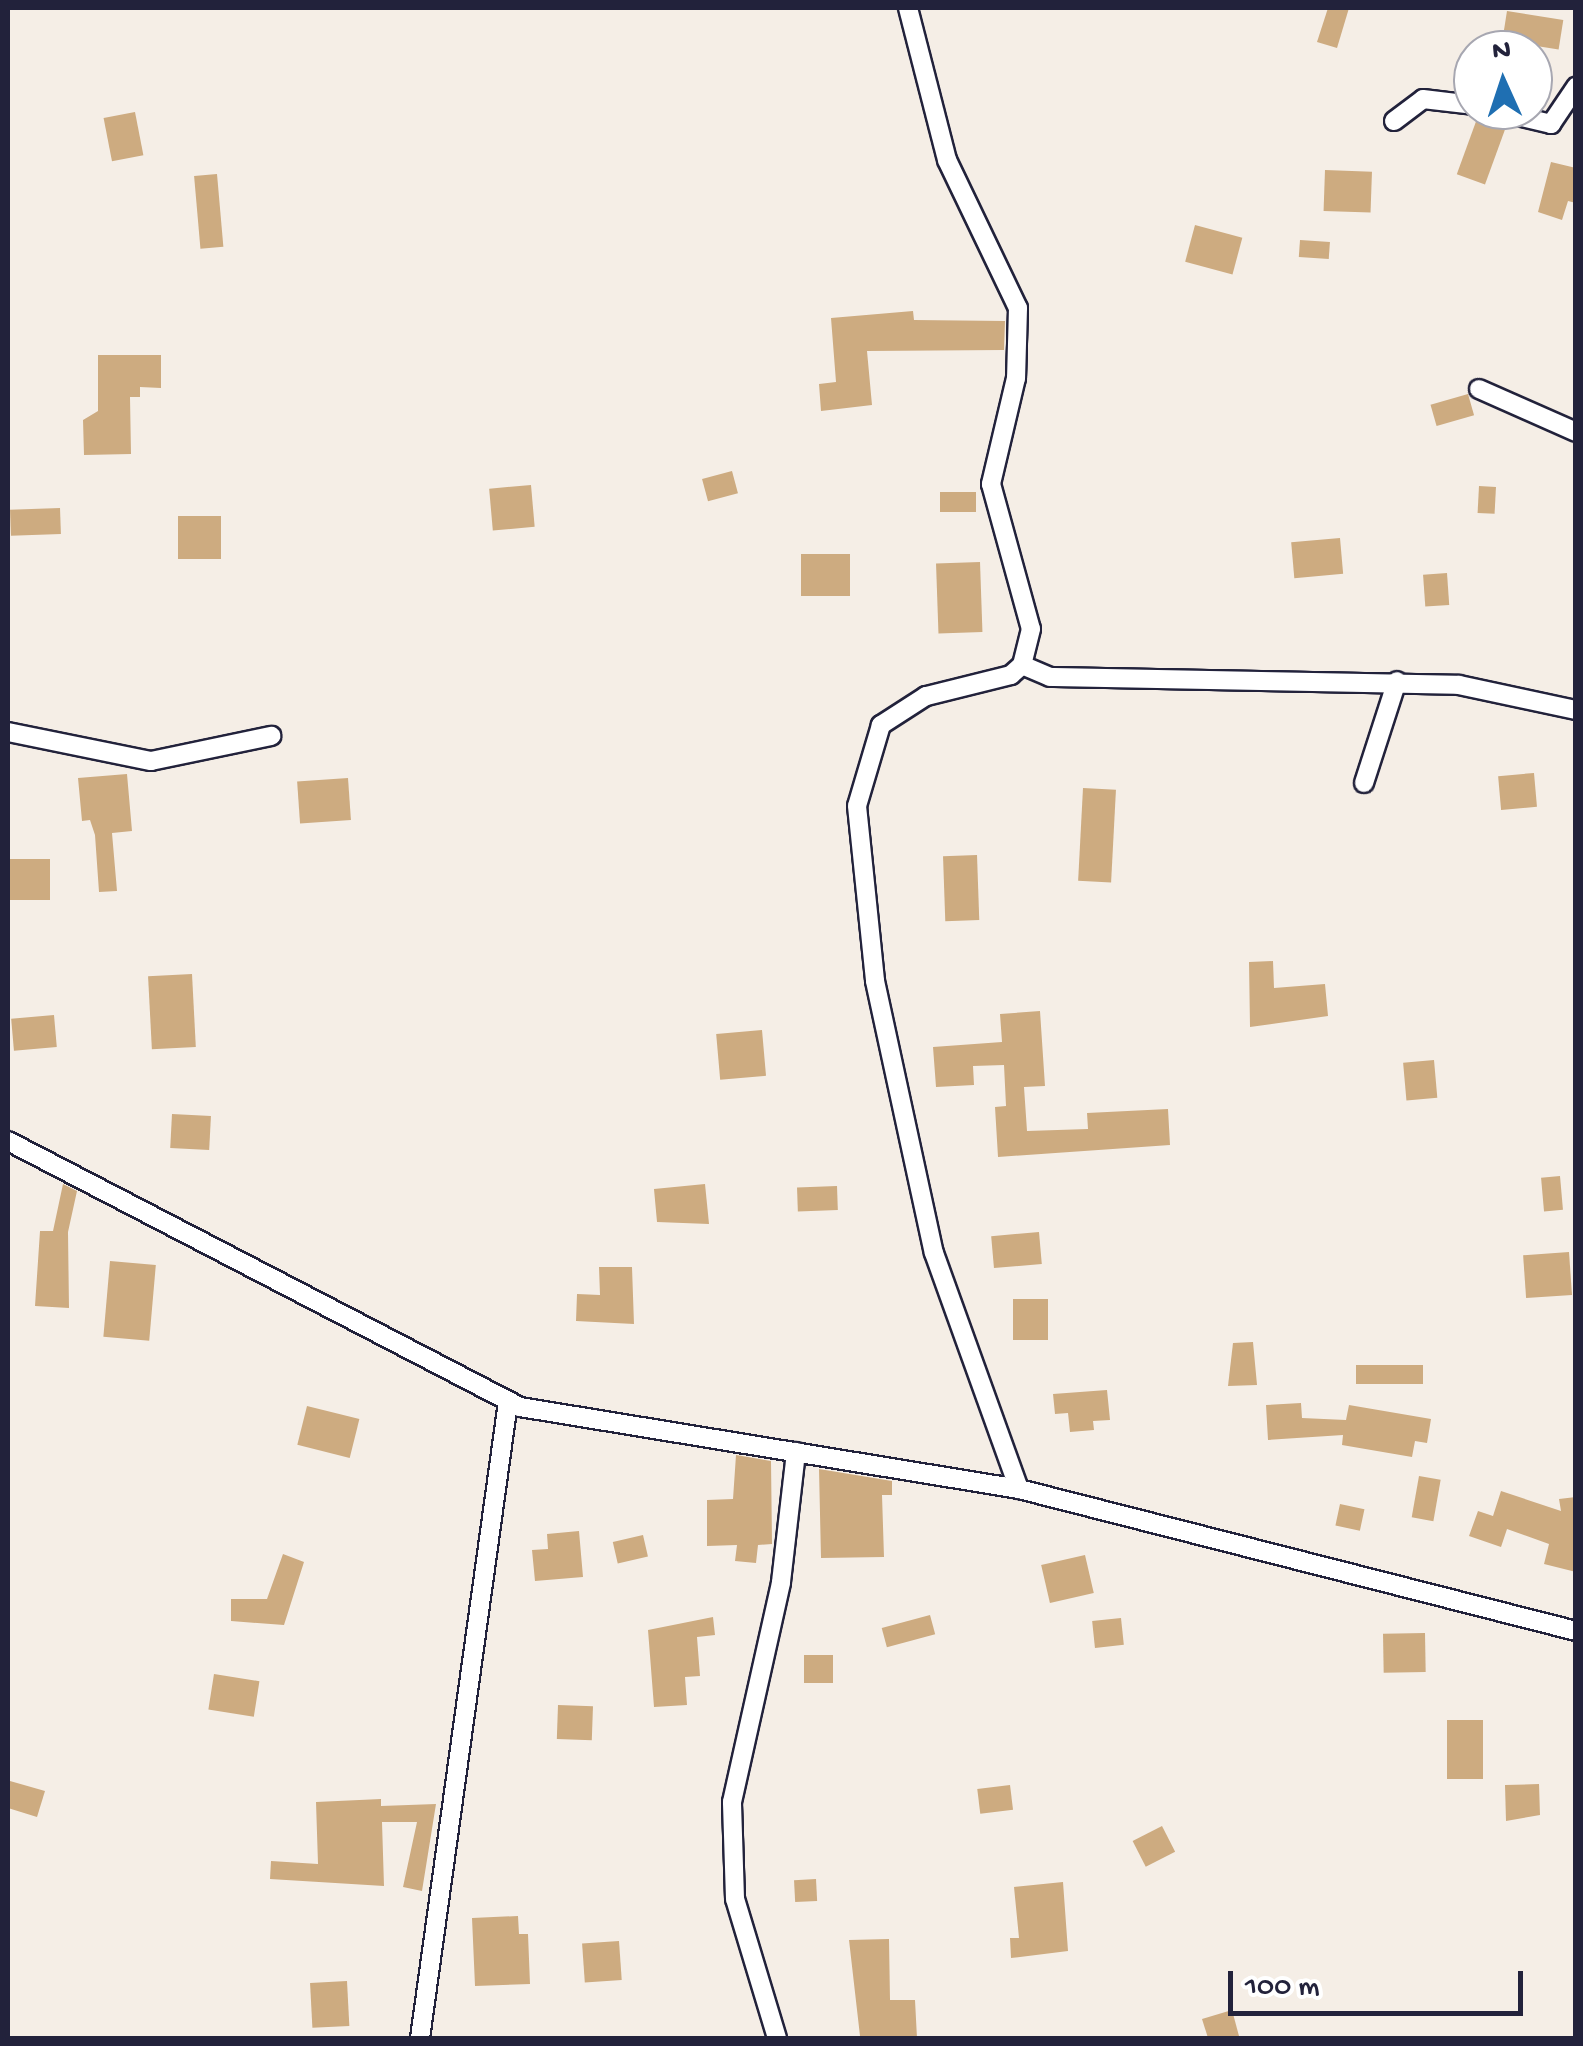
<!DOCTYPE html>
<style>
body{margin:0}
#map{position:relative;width:1583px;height:2046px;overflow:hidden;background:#f5eee6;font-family:"Gochi Hand",sans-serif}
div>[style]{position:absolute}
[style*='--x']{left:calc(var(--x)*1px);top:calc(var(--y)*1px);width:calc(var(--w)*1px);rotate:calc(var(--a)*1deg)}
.building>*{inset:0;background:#cdab80;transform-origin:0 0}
.roads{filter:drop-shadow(2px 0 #22223b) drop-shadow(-2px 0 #22223b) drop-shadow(0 2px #22223b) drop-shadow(0 -2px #22223b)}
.minor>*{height:18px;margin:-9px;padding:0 9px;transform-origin:9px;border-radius:9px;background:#fff}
span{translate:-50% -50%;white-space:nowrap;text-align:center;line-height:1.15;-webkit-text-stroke:9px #fff;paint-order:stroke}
.frame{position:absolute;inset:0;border:10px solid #22223b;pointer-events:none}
.north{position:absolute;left:1453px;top:30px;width:100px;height:100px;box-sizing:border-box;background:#fff;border:2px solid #a7a7b1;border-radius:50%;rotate:357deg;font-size:28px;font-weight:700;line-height:40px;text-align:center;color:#22223b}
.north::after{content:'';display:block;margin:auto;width:35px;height:45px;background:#1f6fb2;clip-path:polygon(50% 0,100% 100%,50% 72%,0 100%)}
.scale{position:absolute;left:1228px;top:1971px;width:295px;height:45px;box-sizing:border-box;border:5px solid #22223b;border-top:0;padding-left:12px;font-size:30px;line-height:35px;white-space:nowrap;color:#22223b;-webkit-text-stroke:8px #fff;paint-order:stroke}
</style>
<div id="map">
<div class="building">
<i style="clip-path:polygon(1328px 8px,1349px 8px,1337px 48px,1317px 42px)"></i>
<i style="left:1507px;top:11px;width:57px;height:30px;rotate:9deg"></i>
<i style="left:135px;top:112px;width:44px;height:32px;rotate:79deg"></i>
<i style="left:1478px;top:116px;width:30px;height:62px;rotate:20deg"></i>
<i style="clip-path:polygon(1551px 162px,1576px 168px,1576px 203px,1568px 201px,1562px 220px,1538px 212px)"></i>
<i style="left:1325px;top:170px;width:47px;height:41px;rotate:2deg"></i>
<i style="left:217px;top:174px;width:73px;height:23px;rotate:85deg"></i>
<i style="left:1195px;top:225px;width:49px;height:38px;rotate:15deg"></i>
<i style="left:1300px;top:240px;width:30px;height:17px;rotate:4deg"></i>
<i style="clip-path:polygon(913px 311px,914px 320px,1005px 321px,1004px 350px,867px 351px,872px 405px,821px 411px,819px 384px,836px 382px,831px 318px)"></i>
<i style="clip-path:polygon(98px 355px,161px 355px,161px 388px,140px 387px,140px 397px,130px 397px,131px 454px,84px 455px,83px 420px,98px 411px)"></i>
<i style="left:1468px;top:394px;width:22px;height:39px;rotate:74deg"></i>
<i style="left:732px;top:471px;width:23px;height:31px;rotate:75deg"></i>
<i style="left:531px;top:485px;width:42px;height:42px;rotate:85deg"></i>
<i style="left:1479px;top:486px;width:17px;height:27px;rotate:3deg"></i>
<i style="left:940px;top:492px;width:36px;height:20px"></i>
<i style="left:60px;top:508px;width:26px;height:50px;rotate:88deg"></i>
<i style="left:221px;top:516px;width:43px;height:43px;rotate:90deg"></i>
<i style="left:1340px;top:538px;width:36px;height:49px;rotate:85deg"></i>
<i style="left:850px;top:554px;width:42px;height:49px;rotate:90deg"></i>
<i style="left:980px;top:562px;width:70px;height:44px;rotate:88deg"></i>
<i style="left:1447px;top:573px;width:32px;height:24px;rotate:86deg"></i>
<i style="left:1534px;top:773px;width:34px;height:36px;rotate:85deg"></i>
<i style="clip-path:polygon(127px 774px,132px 831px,112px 833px,117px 891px,99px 892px,95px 835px,90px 820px,82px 821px,78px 778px)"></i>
<i style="left:348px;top:778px;width:42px;height:51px;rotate:86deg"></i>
<i style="left:1083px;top:788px;width:33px;height:93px;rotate:3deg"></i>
<i style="left:977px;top:855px;width:65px;height:34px;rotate:88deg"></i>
<i style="left:10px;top:859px;width:40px;height:41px"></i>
<i style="clip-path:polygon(1273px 961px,1274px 988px,1325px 984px,1328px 1016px,1250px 1027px,1249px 962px)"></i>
<i style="left:192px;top:974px;width:73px;height:44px;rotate:87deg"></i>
<i style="clip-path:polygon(1040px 1011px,1045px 1086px,1024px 1087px,1027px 1131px,1088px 1129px,1087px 1113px,1168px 1109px,1170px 1145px,998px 1157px,995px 1107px,1006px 1106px,1004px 1065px,973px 1066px,974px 1085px,936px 1087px,933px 1047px,1002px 1042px,1000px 1014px)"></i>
<i style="left:54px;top:1015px;width:32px;height:43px;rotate:85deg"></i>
<i style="left:762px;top:1030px;width:46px;height:46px;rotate:85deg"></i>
<i style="left:1434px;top:1060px;width:38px;height:31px;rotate:85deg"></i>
<i style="left:172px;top:1114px;width:39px;height:34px;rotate:3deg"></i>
<i style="left:1560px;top:1176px;width:34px;height:19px;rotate:85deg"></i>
<i style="clip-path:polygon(63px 1184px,77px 1191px,68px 1232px,69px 1308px,35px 1306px,40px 1231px,53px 1231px)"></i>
<i style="clip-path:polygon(705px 1184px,709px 1224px,657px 1222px,654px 1189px)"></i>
<i style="left:837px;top:1186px;width:24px;height:40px;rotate:88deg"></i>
<i style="left:1039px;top:1232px;width:32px;height:48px;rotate:85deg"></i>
<i style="left:1569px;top:1252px;width:43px;height:46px;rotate:86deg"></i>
<i style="left:110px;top:1261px;width:46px;height:76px;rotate:5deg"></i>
<i style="clip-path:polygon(599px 1267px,632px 1267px,634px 1324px,576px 1321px,577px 1294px,600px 1295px)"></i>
<i style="left:1013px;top:1299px;width:35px;height:41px"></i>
<i style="clip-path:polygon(1253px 1342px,1257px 1385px,1228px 1386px,1233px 1343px)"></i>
<i style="left:1356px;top:1365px;width:67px;height:19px"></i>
<i style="clip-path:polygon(1107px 1390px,1110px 1420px,1093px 1421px,1094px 1430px,1070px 1432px,1068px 1413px,1055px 1414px,1053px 1394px)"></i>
<i style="clip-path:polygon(1301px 1403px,1302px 1418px,1346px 1420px,1349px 1405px,1431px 1419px,1427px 1443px,1415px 1441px,1412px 1457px,1342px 1445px,1343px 1435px,1268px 1440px,1266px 1405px)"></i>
<i style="left:307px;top:1406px;width:54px;height:40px;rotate:14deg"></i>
<i style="clip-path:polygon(736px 1455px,771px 1461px,772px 1544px,758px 1545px,756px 1563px,735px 1561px,737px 1545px,707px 1546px,707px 1500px,733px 1499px)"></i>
<i style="clip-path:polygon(819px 1469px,892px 1481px,892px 1495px,882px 1495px,884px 1557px,821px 1558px)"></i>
<i style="left:1419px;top:1476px;width:22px;height:42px;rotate:10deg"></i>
<i style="clip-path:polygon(1501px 1491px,1561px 1511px,1559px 1499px,1576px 1497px,1576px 1572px,1544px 1564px,1549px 1544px,1507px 1529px,1501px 1547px,1469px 1536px,1478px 1511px,1493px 1516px)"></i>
<i style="left:1340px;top:1504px;width:25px;height:22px;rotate:12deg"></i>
<i style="clip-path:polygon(579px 1531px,583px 1577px,535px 1581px,532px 1550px,548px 1549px,547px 1534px)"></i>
<i style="left:643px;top:1535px;width:22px;height:31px;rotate:77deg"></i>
<i style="clip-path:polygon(283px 1554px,304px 1562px,284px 1625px,231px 1621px,231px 1599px,267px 1599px)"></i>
<i style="left:1085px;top:1555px;width:39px;height:45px;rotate:77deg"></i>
<i style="left:930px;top:1615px;width:20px;height:50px;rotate:75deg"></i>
<i style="clip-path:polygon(713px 1617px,715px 1635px,697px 1637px,700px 1676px,685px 1677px,687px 1705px,654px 1707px,648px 1630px)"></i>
<i style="left:1121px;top:1618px;width:27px;height:29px;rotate:84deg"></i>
<i style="left:1425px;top:1633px;width:39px;height:42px;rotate:89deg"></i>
<i style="left:804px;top:1655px;width:29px;height:28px"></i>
<i style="left:214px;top:1674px;width:46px;height:36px;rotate:9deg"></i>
<i style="left:558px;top:1705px;width:35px;height:34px;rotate:2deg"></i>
<i style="left:1447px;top:1720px;width:36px;height:59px"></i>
<i style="clip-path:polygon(10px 1781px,45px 1791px,37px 1817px,8px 1808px)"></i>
<i style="clip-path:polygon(1539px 1784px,1540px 1815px,1506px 1821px,1505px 1785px)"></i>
<i style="left:1010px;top:1785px;width:25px;height:33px;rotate:83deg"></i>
<i style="clip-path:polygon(381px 1799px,381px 1806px,436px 1804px,422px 1891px,403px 1887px,417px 1822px,382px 1822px,384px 1886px,270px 1879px,271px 1861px,318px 1864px,316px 1802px)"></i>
<i style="left:1162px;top:1826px;width:29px;height:33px;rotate:63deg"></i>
<i style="left:816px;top:1879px;width:22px;height:22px;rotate:87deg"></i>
<i style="clip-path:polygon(1063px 1882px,1068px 1951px,1011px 1958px,1010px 1938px,1019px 1938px,1014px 1887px)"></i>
<i style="clip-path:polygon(518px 1916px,519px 1934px,528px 1934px,530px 1984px,475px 1986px,472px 1918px)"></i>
<i style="clip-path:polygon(889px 1939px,890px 2000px,915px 2000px,917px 2038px,860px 2036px,849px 1940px)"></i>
<i style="left:619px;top:1941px;width:39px;height:37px;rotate:86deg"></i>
<i style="left:347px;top:1981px;width:45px;height:37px;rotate:87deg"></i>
<i style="clip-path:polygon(1232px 2010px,1239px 2036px,1208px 2038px,1202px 2019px)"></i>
</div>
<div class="roads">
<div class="minor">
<i style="--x:908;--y:8;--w:157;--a:75.6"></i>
<i style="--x:947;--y:160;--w:164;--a:64.4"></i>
<i style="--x:1018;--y:308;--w:70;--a:91.6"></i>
<i style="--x:1016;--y:378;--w:109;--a:103.3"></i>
<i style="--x:991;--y:484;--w:150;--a:74.6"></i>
<i style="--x:1031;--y:629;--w:37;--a:104"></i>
<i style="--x:1022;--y:665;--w:15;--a:138"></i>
<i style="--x:1011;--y:675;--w:88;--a:166.1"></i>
<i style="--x:926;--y:696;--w:54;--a:147.2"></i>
<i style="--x:881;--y:725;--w:84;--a:106.5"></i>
<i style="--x:857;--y:806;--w:176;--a:84.1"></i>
<i style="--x:875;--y:981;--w:278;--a:77.8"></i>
<i style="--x:934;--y:1253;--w:251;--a:70.2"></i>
<i style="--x:1492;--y:110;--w:61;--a:13.3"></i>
<i style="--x:1551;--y:124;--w:45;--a:-56"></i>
<i style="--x:1394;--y:121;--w:36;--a:-37"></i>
<i style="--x:1423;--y:99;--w:50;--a:6.8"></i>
<i style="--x:1479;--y:389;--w:106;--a:23.9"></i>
<i style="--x:1022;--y:665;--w:30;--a:23"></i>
<i style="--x:1050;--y:677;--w:409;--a:1.1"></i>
<i style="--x:1459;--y:685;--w:120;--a:12.1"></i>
<i style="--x:8;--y:732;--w:146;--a:11.5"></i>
<i style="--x:151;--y:761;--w:123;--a:-11.8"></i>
<i style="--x:1364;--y:783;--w:107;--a:-72.1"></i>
<i style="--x:8;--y:1141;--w:577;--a:27.45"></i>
<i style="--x:520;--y:1407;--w:506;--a:9.33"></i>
<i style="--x:1019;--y:1489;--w:575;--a:14.3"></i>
<i style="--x:420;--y:2038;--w:642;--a:-82.12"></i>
<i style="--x:777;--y:2038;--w:145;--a:-106.8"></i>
<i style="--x:735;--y:1899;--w:97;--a:-91.8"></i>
<i style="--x:732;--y:1802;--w:225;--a:-77.4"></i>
<i style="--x:781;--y:1582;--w:131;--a:-83.4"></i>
</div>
</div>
<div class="frame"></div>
<div class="north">N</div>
<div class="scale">100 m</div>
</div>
